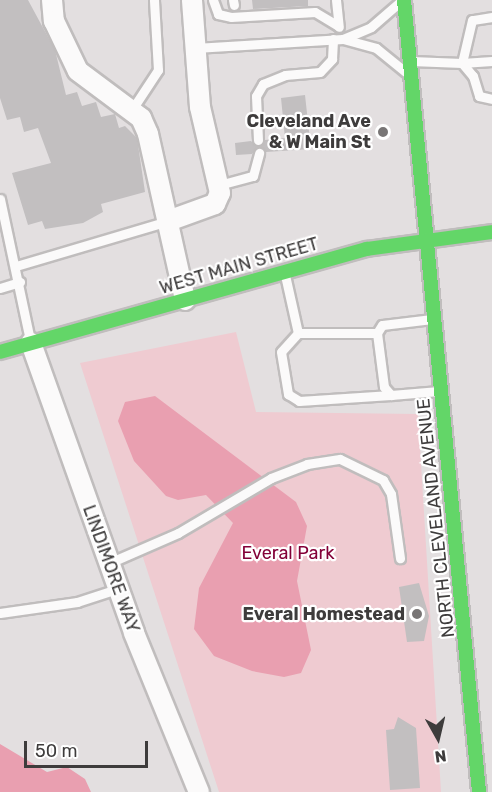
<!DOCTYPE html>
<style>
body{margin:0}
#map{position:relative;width:492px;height:792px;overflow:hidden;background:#e3dfe0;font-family:Rubik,sans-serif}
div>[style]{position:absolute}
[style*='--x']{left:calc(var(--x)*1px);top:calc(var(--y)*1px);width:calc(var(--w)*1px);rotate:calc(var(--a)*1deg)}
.green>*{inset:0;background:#efcbd1}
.water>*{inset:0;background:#e99fb0}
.building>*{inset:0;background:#c2bfc0}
.roads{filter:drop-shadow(2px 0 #c0bdbd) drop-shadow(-2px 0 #c0bdbd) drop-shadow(0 2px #c0bdbd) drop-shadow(0 -2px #c0bdbd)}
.lane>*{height:9px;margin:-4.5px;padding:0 4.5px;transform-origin:4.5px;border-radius:4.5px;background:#fbfafa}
.street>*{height:20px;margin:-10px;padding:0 10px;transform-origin:10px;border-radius:10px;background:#fbfafa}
.fast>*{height:14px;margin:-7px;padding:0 7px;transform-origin:7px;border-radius:7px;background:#63d668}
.dots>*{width:16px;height:16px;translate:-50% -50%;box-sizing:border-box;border:3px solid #fff;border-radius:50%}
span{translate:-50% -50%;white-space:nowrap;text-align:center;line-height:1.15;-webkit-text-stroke:4.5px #fff;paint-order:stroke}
.poi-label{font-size:18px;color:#3e3c3c;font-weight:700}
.right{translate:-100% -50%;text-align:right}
.street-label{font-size:18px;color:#3e3c3c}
.park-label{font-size:18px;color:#830038}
.north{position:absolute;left:408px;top:708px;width:60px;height:60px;-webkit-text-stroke:4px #fff;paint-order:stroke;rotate:172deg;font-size:16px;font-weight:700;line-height:24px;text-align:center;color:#3e3c3c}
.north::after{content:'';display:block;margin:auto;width:21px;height:27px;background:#3e3c3c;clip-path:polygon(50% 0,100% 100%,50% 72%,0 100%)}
.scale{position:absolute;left:24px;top:741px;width:124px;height:27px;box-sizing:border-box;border:3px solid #3e3c3c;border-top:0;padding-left:8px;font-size:18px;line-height:21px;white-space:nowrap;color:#3e3c3c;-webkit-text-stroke:4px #fff;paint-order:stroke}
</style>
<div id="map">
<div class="green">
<i style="clip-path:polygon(236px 332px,256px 412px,418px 414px,441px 792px,219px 792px,80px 363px)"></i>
</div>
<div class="water">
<i style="clip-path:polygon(155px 396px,296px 502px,307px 526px,297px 581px,311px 650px,301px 673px,284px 677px,252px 671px,214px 656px,194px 629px,199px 588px,233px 523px,206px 495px,178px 500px,166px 496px,134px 461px,118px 421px,125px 402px)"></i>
<i style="clip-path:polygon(0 744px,47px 772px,67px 767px,85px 779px,91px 792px,0 792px)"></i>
</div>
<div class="building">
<i style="clip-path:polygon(0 0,28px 0,55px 50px,66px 95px,77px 92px,82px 106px,96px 102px,101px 117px,115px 114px,119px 128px,125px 126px,137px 138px,145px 192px,101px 204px,103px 212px,83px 223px,45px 229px,42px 221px,28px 225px,12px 173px,51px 163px,38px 128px,24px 132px,20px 117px,7px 120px,0 98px)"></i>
<i style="clip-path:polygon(252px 0,308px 0,308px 6px,253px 9px)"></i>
<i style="clip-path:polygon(305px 95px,311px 149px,266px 152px,260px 146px,265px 140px,285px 138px,281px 98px)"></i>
<i style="clip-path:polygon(251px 141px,257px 147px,252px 154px,236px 155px,235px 143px)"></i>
<i style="clip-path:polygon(419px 583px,429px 616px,424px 641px,407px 642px,399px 587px)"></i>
<i style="clip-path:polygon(398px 717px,416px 728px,420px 788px,390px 790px,386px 730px,394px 729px)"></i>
</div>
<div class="roads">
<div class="lane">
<i style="--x:213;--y:0;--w:15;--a:70"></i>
<i style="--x:218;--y:14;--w:13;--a:13"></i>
<i style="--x:231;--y:17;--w:84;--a:-3.4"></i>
<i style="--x:315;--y:12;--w:27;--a:31"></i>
<i style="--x:233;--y:0;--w:5;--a:79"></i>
<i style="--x:336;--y:0;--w:27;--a:84"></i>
<i style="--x:492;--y:17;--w:20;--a:171"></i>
<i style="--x:472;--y:20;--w:44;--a:103.1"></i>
<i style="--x:462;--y:63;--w:30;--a:-4"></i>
<i style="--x:343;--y:39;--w:34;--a:15"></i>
<i style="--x:376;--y:48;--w:38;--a:39"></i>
<i style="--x:195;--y:48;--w:148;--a:-3.5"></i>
<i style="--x:343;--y:39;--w:30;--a:-23"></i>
<i style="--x:371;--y:27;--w:38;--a:-41"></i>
<i style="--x:411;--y:61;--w:51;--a:2.2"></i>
<i style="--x:462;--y:63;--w:17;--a:50"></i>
<i style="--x:473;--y:76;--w:21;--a:73"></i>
<i style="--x:479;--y:96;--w:13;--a:13"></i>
<i style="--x:131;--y:111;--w:49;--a:-56.6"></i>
<i style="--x:158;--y:70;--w:70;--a:-93.3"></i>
<i style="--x:258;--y:140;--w:44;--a:-92.6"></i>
<i style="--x:256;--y:96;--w:14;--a:-60"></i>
<i style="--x:263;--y:84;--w:24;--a:-22"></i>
<i style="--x:285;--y:75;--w:35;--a:-5"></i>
<i style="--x:320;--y:72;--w:18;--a:-47"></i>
<i style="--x:332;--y:59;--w:20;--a:-87"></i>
<i style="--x:219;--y:185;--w:35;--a:-15"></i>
<i style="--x:253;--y:176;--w:24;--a:-75"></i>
<i style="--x:0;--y:199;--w:144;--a:78"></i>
<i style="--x:16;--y:266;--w:159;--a:-16.5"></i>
<i style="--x:285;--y:275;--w:59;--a:77.4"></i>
<i style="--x:298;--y:333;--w:79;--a:0"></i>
<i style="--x:0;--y:288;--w:21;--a:-17"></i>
<i style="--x:432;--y:319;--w:50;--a:173.2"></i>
<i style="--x:382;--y:325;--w:9;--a:122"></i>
<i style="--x:377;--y:333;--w:54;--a:82.6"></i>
<i style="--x:384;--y:387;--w:11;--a:49"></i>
<i style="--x:391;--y:395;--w:48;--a:-4.8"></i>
<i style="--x:298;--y:333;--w:25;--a:132"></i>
<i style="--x:281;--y:352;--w:43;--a:80.5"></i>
<i style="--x:288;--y:394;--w:13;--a:32"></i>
<i style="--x:299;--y:401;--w:92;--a:-3.7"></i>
<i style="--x:109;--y:563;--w:75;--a:-23.5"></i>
<i style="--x:178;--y:533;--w:108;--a:-30.6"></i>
<i style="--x:271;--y:478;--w:39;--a:-21"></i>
<i style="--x:307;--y:464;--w:33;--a:-9"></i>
<i style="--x:340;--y:459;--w:48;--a:26"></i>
<i style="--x:383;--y:480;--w:16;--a:60"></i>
<i style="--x:391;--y:494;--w:65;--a:82"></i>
<i style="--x:0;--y:613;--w:78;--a:-8.1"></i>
<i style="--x:77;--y:602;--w:42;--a:-18"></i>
</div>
<div class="street">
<i style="--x:52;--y:0;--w:21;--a:85"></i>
<i style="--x:54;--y:21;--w:55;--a:64.4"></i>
<i style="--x:78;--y:71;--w:79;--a:36.7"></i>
<i style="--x:141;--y:118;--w:17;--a:66"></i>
<i style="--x:148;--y:134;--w:170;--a:77.4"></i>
<i style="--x:168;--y:221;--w:50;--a:-19.9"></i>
<i style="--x:215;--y:204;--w:12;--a:-66"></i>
<i style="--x:220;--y:193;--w:88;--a:-103.1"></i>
<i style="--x:200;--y:107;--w:107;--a:-94.3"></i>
<i style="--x:31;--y:343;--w:308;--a:70.4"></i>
<i style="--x:134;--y:633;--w:172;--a:67.8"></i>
</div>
<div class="fast">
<i style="--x:404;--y:0;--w:796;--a:84.59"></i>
<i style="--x:0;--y:352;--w:381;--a:-15.7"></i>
<i style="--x:367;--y:249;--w:126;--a:-7.7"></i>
</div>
</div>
<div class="dots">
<i style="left:383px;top:132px;background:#787575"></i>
<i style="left:417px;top:614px;background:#787575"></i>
</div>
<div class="poi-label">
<span class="right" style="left:371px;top:132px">Cleveland Ave<br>&amp; W Main St</span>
<span class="right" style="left:405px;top:614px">Everal Homestead</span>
</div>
<div class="street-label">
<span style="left:239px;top:266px;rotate:-16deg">WEST MAIN STREET</span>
<span style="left:436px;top:518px;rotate:-96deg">NORTH CLEVELAND AVENUE</span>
<span style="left:111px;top:569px;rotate:70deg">LINDIMORE WAY</span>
</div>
<div class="park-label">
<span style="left:288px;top:553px">Everal Park</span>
</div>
<div class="north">N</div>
<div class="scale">50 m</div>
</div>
